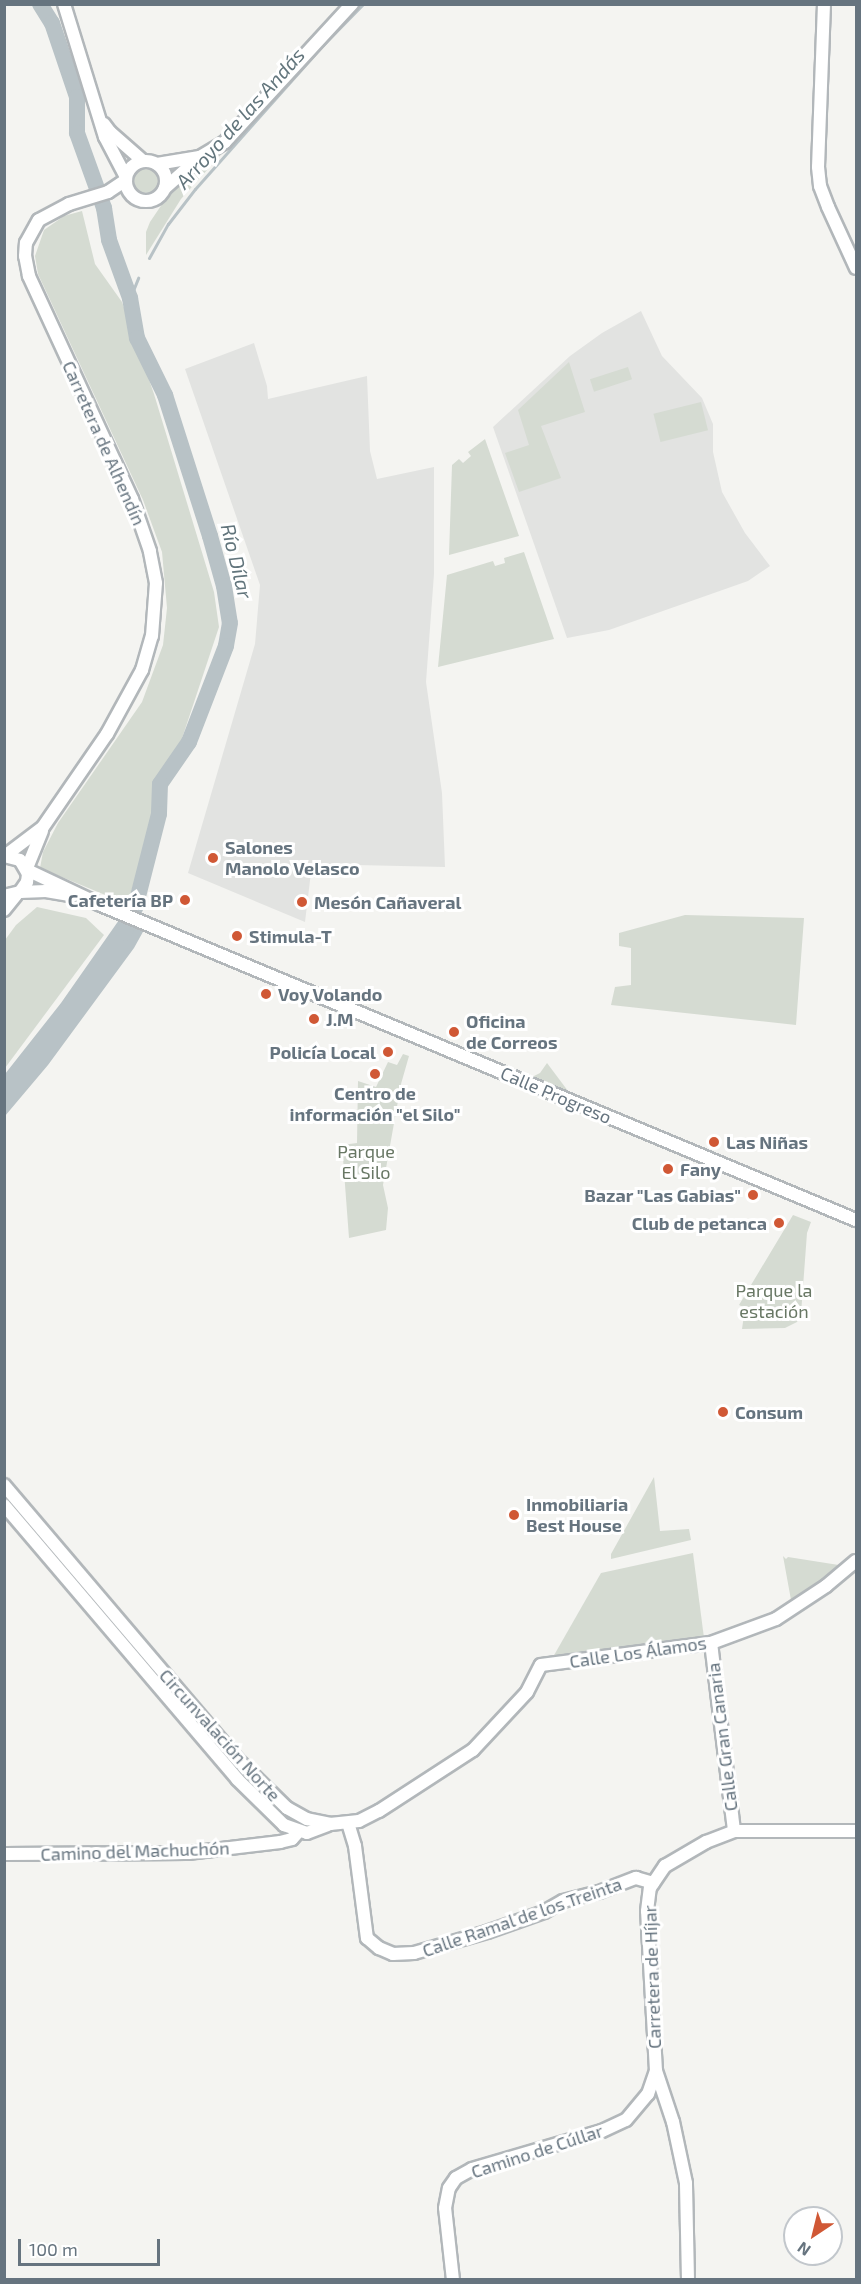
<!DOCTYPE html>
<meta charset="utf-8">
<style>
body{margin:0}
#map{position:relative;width:861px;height:2284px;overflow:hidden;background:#f4f4f1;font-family:"Exo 2",sans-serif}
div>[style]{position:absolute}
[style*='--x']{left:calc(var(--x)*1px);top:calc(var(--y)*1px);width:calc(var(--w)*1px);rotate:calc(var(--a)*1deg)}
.built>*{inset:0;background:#e2e3e1}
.green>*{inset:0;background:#d5dbd2;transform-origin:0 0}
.round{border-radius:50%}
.water>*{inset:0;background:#b8c2c6}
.stream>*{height:3px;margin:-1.5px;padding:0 1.5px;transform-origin:1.5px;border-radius:1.5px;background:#b8c2c6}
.river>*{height:16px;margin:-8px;padding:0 8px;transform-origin:8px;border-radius:8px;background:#b8c2c6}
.roads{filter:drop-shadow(2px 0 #b2b7ba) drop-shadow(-2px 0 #b2b7ba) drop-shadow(0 2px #b2b7ba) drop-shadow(0 -2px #b2b7ba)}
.secondary>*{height:12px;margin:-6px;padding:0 6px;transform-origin:6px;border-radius:6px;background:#fff}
.secondary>.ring{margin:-6px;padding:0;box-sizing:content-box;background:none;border:12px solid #fff;border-radius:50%}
.dots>*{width:16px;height:16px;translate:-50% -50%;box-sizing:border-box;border:3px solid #fff;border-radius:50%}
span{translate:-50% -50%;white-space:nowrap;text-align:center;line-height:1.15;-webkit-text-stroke:6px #fff;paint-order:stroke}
.street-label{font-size:18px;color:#66747f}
.poi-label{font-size:18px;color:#66747f;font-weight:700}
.left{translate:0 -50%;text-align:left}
.right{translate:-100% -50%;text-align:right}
.park-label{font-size:18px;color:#687764}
.water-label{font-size:20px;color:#62757c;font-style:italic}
.frame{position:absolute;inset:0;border:6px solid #66747f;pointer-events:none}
.north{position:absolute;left:783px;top:2206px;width:60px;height:60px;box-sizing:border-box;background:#fff;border:2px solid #c2c7cc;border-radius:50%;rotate:215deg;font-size:16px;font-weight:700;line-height:24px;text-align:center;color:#66747f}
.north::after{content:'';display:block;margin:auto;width:21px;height:27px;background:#d05835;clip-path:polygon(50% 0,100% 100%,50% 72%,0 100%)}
.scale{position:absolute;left:18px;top:2239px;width:142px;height:27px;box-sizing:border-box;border:3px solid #66747f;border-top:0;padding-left:8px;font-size:18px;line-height:21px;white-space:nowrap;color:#66747f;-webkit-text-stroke:4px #fff;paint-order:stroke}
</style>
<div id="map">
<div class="built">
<i style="clip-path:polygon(641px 311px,662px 356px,702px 398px,713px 424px,713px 452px,722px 492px,745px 533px,770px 566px,748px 581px,609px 630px,567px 638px,493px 427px,570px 356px,602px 333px)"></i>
<i style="clip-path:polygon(254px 343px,267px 386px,268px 399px,367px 376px,370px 451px,377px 479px,434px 467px,434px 574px,426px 682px,442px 793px,445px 867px,312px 864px,305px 922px,188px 873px,255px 644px,260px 585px,185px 369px)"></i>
</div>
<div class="green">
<i style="clip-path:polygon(226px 149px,181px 199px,146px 255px,146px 232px,150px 222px,177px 182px,197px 166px)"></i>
<i class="round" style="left:134px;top:169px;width:24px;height:24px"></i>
<i style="clip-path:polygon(82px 211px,95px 264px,122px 302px,154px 394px,214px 592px,219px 627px,127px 904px,40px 868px,43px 852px,58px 823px,142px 702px,163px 645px,167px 608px,162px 552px,143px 500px,38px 274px,35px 256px,44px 230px,64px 216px)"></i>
<i style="clip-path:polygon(569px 362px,585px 412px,541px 426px,561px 478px,519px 492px,505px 453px,529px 445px,518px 410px)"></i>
<i style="left:628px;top:367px;width:13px;height:40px;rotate:72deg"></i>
<i style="left:701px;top:402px;width:29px;height:49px;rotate:76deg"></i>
<i style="clip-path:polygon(485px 439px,519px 536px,449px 555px,452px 465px,459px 459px,463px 463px,471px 456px,468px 452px)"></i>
<i style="clip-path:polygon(524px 552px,554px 639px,438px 667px,447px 575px,493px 561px,495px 566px,505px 563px,504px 558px)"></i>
<i style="clip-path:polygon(37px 907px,86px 918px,104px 935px,5px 1068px,5px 940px,16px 925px)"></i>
<i style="clip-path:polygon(685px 915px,804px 918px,796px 1025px,611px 1005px,615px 987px,631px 985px,631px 948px,619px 946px,619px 933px)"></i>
<i style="clip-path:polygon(403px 1054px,409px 1056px,401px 1084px,383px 1185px,388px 1208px,386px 1230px,349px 1238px,342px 1145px,357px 1143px,358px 1081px,376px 1087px,388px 1062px,397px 1065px)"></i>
<i style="clip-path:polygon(547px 1063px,568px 1091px,574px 1102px,524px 1081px,540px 1073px)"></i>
<i style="clip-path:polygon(793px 1215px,811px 1222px,807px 1233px,801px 1314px,797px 1322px,785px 1328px,742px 1329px,745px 1308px,739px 1305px)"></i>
<i style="clip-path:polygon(654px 1477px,660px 1531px,689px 1529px,691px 1540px,611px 1559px,611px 1554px)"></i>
<i style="clip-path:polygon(693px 1553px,704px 1638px,553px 1657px,601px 1573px)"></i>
<i style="clip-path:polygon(783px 1556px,786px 1559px,788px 1557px,845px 1566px,809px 1593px,791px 1600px)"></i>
</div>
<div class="water">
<i style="clip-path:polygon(119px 920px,144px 930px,134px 948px,48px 1065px,5px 1116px,5px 1074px,61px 1003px)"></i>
</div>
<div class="stream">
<i style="--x:149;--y:258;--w:39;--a:-61"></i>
<i style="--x:168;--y:224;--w:44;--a:-52.4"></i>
<i style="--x:195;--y:189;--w:193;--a:-48.4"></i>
<i style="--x:323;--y:45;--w:57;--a:-45.7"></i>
<i style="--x:130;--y:298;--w:22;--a:-68"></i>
</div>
<div class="river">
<i style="--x:40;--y:4;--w:22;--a:58"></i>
<i style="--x:52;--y:23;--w:78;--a:71.3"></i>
<i style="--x:77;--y:97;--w:36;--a:90"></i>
<i style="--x:77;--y:133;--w:80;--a:70.2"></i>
<i style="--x:104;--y:208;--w:32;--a:81"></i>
<i style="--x:109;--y:240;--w:62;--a:70.1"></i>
<i style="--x:130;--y:298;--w:41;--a:80.1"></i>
<i style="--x:137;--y:338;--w:64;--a:63.8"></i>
<i style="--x:165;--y:395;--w:148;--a:72.3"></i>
<i style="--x:210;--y:536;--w:52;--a:74.4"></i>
<i style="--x:224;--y:586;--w:37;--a:81"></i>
<i style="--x:230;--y:623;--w:23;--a:100"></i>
<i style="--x:226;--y:646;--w:103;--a:111.1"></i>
<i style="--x:189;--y:742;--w:51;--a:124.6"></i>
<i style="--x:160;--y:784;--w:30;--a:92"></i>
<i style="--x:159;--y:814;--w:97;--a:104.3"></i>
<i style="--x:135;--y:908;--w:27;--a:114"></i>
</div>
<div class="roads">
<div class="secondary">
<i style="--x:64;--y:4;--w:139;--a:72.9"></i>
<i style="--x:105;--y:137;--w:45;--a:62.3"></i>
<i style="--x:824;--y:4;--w:163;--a:92.1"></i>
<i style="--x:818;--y:167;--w:19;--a:84"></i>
<i style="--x:820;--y:186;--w:22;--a:69"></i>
<i style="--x:828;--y:207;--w:67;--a:65.3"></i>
<i style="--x:104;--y:124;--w:10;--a:53"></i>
<i style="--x:110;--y:132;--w:44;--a:41.3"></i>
<i class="ring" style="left:126px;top:161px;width:28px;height:28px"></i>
<i style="--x:157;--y:164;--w:43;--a:-9.5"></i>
<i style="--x:165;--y:188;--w:47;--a:-41.5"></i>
<i style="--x:200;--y:157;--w:29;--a:-31"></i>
<i style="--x:225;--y:142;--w:188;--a:-47.4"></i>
<i style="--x:6;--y:855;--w:46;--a:-37.1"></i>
<i style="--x:43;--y:827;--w:113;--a:-55.5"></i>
<i style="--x:107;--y:734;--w:73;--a:-61.3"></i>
<i style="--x:142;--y:670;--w:35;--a:-74"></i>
<i style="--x:152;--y:636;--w:53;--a:-85.7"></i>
<i style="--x:156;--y:583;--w:33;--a:-101"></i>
<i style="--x:150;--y:551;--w:55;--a:-109.1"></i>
<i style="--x:132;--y:499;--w:246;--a:-114.8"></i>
<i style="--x:29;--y:276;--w:20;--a:-101"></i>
<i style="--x:25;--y:256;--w:13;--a:-86"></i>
<i style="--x:26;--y:243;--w:26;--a:-61"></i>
<i style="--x:39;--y:220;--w:34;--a:-28"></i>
<i style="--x:69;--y:204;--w:41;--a:-17.1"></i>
<i style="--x:108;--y:192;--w:22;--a:-34"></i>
<i style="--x:4;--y:856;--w:16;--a:14"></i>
<i style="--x:20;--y:860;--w:16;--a:60"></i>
<i style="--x:28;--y:874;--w:8;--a:97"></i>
<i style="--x:27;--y:882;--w:12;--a:125"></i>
<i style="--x:20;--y:892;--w:16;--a:166"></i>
<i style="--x:27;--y:868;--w:40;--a:-68"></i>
<i style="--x:27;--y:870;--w:82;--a:25.3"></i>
<i style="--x:101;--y:905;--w:818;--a:22.65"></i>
<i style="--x:20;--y:892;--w:26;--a:-2"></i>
<i style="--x:46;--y:891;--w:27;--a:10"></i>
<i style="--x:4;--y:910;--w:19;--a:-51"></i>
<i style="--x:4;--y:1485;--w:364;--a:49.6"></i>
<i style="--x:240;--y:1762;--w:66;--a:44.4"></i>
<i style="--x:287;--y:1808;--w:23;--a:29"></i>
<i style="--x:307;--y:1819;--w:24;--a:12"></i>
<i style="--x:330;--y:1824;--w:29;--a:-6"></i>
<i style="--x:359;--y:1821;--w:22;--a:-27"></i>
<i style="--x:379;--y:1811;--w:112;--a:-33"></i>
<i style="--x:473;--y:1750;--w:79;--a:-47"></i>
<i style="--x:527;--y:1692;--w:30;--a:-63"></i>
<i style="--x:541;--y:1665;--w:171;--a:-7.4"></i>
<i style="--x:711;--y:1643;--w:69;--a:-20.3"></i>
<i style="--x:776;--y:1619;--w:60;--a:-33.4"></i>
<i style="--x:826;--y:1586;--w:39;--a:-40"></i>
<i style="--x:4;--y:1505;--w:360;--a:49.6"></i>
<i style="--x:237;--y:1779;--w:66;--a:44.4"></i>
<i style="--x:284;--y:1825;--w:24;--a:19"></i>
<i style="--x:307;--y:1833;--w:22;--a:-21"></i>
<i style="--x:711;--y:1643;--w:189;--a:83"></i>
<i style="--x:348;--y:1823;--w:24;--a:73"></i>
<i style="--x:355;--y:1846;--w:93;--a:82.6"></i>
<i style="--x:367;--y:1938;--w:16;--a:40"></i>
<i style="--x:379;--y:1948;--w:15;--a:23"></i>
<i style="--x:393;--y:1954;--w:21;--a:-3"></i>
<i style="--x:414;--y:1953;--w:76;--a:-16"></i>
<i style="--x:487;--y:1932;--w:60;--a:-19.3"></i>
<i style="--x:544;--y:1912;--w:22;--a:-30"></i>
<i style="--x:563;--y:1901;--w:37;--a:-14"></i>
<i style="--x:599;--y:1892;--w:40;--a:-21"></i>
<i style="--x:636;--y:1878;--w:18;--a:16"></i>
<i style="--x:4;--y:1854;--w:184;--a:-0.3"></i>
<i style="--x:188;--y:1853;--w:93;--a:-6.8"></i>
<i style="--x:280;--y:1842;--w:12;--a:-14"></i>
<i style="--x:292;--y:1839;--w:9;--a:-49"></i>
<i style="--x:453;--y:2280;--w:72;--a:-96.3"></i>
<i style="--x:445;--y:2208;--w:20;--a:-79"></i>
<i style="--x:449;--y:2188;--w:12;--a:-55"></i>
<i style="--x:456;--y:2178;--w:18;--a:-29"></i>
<i style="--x:472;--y:2169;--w:135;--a:-16.3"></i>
<i style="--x:602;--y:2131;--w:26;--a:-25"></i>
<i style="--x:626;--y:2120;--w:34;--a:-50"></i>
<i style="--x:648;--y:2094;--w:24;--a:-71"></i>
<i style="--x:688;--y:2280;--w:97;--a:-91.2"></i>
<i style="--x:686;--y:2183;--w:62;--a:-102"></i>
<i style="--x:673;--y:2122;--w:54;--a:-108.4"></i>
<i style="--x:656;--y:2071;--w:160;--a:-93.2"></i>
<i style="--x:647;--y:1911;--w:23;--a:-83"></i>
<i style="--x:650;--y:1888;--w:27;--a:-56"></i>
<i style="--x:665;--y:1866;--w:48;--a:-30.3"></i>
<i style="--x:706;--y:1842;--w:30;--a:-21"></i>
<i style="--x:734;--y:1831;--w:122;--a:0"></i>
</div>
</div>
<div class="dots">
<i style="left:213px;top:858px;background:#d05835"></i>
<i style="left:185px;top:900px;background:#d05835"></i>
<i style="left:302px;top:902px;background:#d05835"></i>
<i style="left:237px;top:936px;background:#d05835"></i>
<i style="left:266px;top:994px;background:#d05835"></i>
<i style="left:314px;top:1019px;background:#d05835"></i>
<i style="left:454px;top:1032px;background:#d05835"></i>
<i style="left:388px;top:1052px;background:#d05835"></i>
<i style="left:375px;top:1074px;background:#d05835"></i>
<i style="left:714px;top:1142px;background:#d05835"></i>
<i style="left:668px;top:1169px;background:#d05835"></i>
<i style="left:753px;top:1195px;background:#d05835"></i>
<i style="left:779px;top:1223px;background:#d05835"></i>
<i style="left:723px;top:1412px;background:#d05835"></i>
<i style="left:514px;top:1515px;background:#d05835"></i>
</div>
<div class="street-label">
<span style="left:104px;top:443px;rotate:66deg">Carretera de Alhendín</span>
<span style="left:556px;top:1095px;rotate:23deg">Calle Progreso</span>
<span style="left:638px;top:1652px;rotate:-8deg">Calle Los Álamos</span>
<span style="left:220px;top:1735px;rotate:48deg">Circunvalación Norte</span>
<span style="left:722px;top:1737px;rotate:-97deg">Calle Gran Canaria</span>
<span style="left:135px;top:1851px;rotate:-2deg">Camino del Machuchón</span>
<span style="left:522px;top:1917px;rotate:-19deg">Calle Ramal de los Treinta</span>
<span style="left:652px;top:1977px;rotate:-92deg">Carretera de Híjar</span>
<span style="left:537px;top:2151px;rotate:-18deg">Camino de Cúllar</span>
</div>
<div class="poi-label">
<span class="left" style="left:225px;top:858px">Salones<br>Manolo Velasco</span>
<span class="right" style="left:173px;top:900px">Cafetería BP</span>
<span class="left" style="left:314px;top:902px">Mesón Cañaveral</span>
<span class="left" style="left:249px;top:936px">Stimula-T</span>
<span class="left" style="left:278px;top:994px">Voy Volando</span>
<span class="left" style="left:326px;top:1019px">J.M</span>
<span class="left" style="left:466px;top:1032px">Oficina<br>de Correos</span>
<span class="right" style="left:376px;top:1052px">Policía Local</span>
<span style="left:375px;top:1104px">Centro de<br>información "el Silo"</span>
<span class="left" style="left:726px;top:1142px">Las Niñas</span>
<span class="left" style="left:680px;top:1169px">Fany</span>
<span class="right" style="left:741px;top:1195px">Bazar "Las Gabias"</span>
<span class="right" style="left:767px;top:1223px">Club de petanca</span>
<span class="left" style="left:735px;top:1412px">Consum</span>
<span class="left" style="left:526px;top:1515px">Inmobiliaria<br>Best House</span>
</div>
<div class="park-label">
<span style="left:366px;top:1162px">Parque<br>El Silo</span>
<span style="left:774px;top:1301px">Parque la<br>estación</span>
</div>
<div class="water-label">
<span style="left:240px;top:118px;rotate:-48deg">Arroyo de las Andás</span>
<span style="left:237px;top:561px;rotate:76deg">Río Dílar</span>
</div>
<div class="frame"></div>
<div class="north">N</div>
<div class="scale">100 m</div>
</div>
